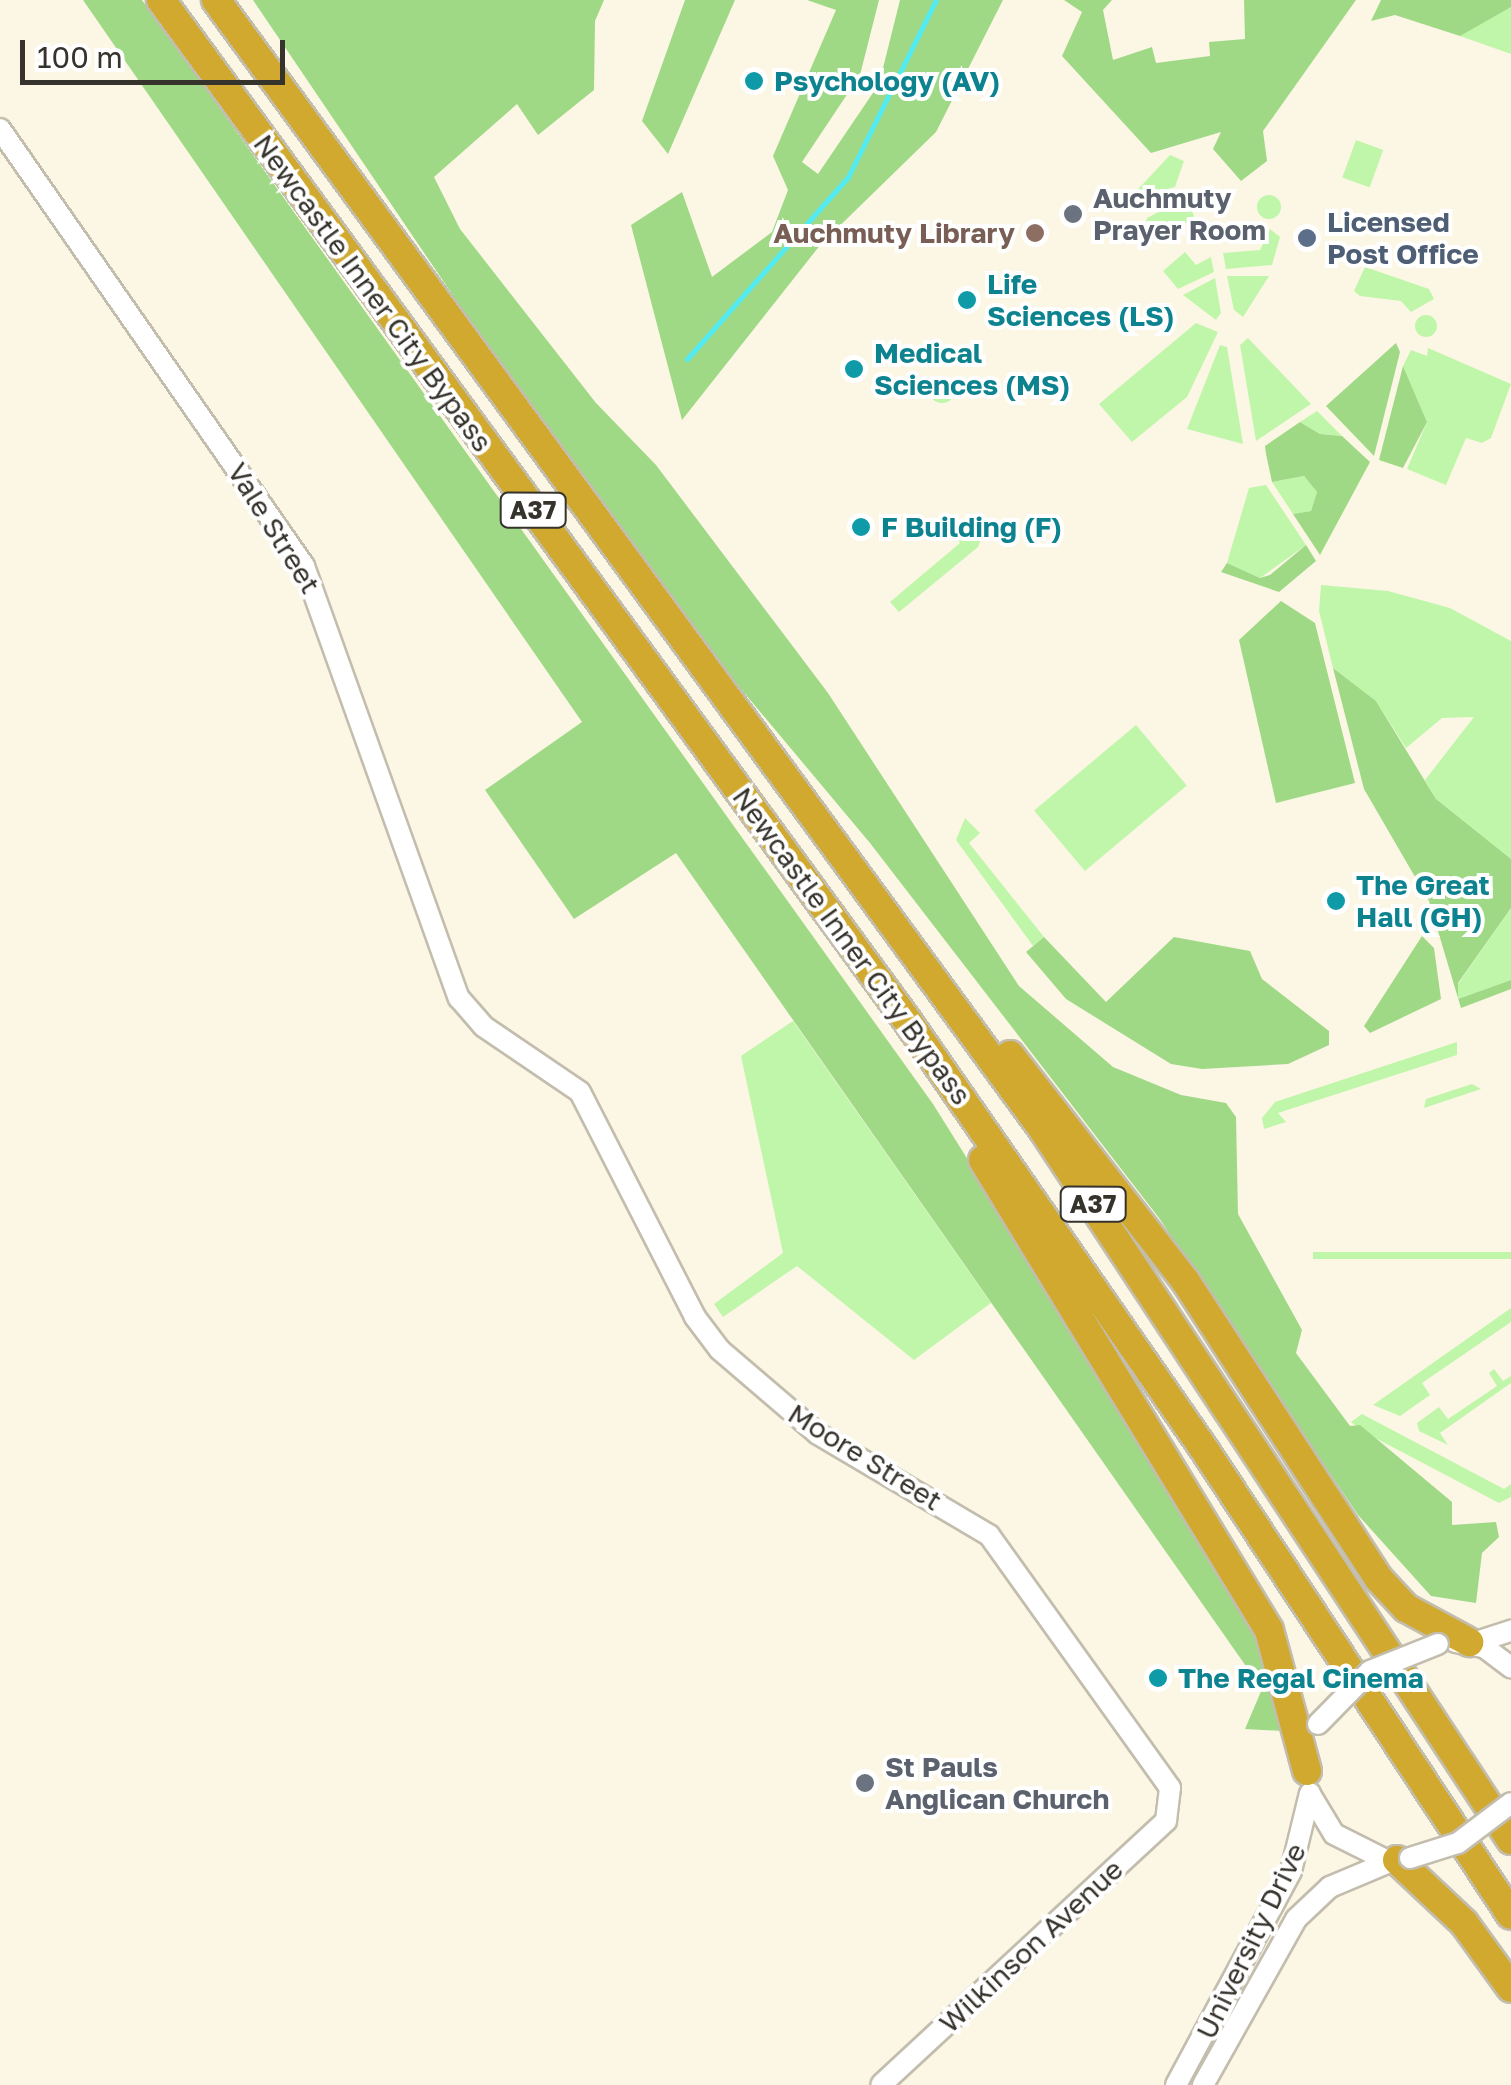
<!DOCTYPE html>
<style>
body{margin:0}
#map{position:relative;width:1511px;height:2085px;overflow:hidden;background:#fcf6e5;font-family:"Golos Text",sans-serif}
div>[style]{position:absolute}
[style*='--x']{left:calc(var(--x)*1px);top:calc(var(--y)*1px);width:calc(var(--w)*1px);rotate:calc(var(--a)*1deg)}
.green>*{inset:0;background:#c0f6aa;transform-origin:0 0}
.round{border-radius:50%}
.forest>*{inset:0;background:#9fd986}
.stream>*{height:5px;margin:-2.5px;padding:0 2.5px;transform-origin:2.5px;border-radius:2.5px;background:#53ebf1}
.roads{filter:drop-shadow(2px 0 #c3bdad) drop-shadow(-2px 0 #c3bdad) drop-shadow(0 2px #c3bdad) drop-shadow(0 -2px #c3bdad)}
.secondary>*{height:20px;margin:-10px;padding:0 10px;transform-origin:10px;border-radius:10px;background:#fff}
.motorway>*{height:28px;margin:-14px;padding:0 14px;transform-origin:14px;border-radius:14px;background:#d0a92e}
.bridges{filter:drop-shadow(2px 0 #c3bdad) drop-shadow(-2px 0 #c3bdad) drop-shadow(0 2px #c3bdad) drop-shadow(0 -2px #c3bdad)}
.secondary-bridge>*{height:20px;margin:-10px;padding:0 10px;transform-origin:10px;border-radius:10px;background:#fff}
.dots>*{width:28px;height:28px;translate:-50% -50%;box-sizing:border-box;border:5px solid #fff;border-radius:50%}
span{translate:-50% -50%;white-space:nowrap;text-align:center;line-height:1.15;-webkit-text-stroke:8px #fff;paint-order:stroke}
.shield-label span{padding:2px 8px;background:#fff;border:2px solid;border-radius:8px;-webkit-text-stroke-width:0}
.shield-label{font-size:25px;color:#36332d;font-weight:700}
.culture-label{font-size:28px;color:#0d838f;font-weight:700}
.left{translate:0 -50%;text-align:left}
.worship-label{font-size:28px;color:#5b616d;font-weight:700}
.service-label{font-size:28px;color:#4e5e75;font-weight:700}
.education-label{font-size:28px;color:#785e54;font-weight:700}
.right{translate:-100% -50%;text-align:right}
.street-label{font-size:28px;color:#36332d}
.scale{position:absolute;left:20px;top:40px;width:265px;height:45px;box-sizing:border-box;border:5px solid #36332d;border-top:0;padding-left:12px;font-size:30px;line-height:35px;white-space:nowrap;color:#36332d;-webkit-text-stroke:8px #fff;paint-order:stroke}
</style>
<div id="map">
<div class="green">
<i style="clip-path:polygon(1511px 7px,1511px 54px,1460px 36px,1483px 18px)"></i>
<i style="left:1356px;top:140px;width:29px;height:40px;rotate:20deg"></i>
<i style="clip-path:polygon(1170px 155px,1184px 161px,1175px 187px,1128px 200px)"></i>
<i class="round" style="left:1257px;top:195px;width:24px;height:24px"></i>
<i style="clip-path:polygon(1187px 197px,1194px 216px,1186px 223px,1145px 228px,1147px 218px)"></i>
<i style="clip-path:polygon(1270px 229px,1280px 237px,1272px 265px,1226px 269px,1223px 253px,1260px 250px)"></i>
<i style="clip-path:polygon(1185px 252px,1196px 265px,1211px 257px,1214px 272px,1178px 289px,1163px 271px)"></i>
<i style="clip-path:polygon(1365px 267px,1429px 289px,1434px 299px,1411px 312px,1401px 301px,1360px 296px,1354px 291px)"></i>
<i style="clip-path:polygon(1227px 276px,1269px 276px,1243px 317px,1234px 310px)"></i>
<i style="clip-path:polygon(1215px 278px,1221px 313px,1216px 320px,1183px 295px)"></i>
<i class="round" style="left:1415px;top:315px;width:22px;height:22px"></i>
<i style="clip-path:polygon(1196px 323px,1218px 332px,1187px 397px,1132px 442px,1099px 404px)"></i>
<i style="clip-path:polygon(1248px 338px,1311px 404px,1256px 441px,1240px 345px)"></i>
<i style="clip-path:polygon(1220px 345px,1227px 347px,1243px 444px,1187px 429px)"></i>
<i style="clip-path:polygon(1428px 348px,1511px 384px,1491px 438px,1482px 443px,1466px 438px,1446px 485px,1407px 469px,1427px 422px,1403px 366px,1411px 350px,1427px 356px)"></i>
<i class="round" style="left:929px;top:377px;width:26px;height:26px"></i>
<i style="clip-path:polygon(1317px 411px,1342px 436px,1320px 434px,1300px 422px)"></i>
<i style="clip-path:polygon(1304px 476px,1317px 492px,1311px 511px,1293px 514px,1272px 482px)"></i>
<i style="clip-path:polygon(1266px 485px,1306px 545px,1260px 578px,1227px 563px,1249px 488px)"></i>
<i style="clip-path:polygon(971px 521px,983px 533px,978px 547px,899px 612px,890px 602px,960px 543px,953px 533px)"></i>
<i style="clip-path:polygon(1321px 585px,1388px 591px,1450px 608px,1511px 641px,1511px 859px,1436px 799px,1425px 780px,1474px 717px,1442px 718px,1406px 748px,1376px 701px,1333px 668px,1319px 611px)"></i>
<i style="left:1136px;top:725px;width:79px;height:133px;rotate:50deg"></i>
<i style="clip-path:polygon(965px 818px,980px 833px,969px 843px,1044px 937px,1033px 946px,956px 840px)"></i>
<i style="clip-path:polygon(1511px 908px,1511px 980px,1458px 999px,1458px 984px)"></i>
<i style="clip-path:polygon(793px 1021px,991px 1303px,914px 1360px,797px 1266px,723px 1317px,714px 1304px,783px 1253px,741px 1056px)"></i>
<i style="clip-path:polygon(1457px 1042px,1457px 1055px,1278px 1113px,1286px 1122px,1264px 1129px,1262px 1118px,1275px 1102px)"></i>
<i style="clip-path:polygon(1472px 1084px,1481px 1089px,1424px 1108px,1426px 1099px)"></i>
<i style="left:1511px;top:1252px;width:7px;height:198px;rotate:90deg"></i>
<i style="clip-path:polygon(1511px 1308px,1511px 1322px,1422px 1383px,1430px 1395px,1400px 1416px,1373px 1405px)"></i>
<i style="clip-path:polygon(1494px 1369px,1503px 1381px,1511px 1376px,1511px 1383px,1440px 1433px,1448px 1445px,1419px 1431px,1417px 1423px,1439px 1407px,1448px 1419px,1497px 1386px,1489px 1373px)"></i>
<i style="clip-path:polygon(1362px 1414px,1504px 1489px,1511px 1484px,1511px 1497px,1499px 1503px,1362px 1431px,1351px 1422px)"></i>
</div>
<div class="forest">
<i style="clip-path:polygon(83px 0,142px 0,933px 1104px,1246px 1604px,1272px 1667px,1283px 1731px,1245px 1729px,1262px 1689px,676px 853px,574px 919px,485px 790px,582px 722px)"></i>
<i style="clip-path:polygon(253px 0,604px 0,595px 21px,594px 90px,538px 135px,517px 104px,434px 177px,460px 229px,596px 403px,656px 465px,828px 693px,1019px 986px,1113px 1067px,1181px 1095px,1226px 1103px,1236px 1117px,1238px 1214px,1302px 1330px,1296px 1353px,1350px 1426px,1360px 1425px,1452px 1502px,1452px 1525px,1496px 1522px,1499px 1537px,1482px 1553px,1476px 1603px,1431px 1596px,1358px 1515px,1159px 1218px,870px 843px,695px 634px,546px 433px)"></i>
<i style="clip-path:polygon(685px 0,735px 0,668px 154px,642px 121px)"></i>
<i style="clip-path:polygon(807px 0,879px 0,860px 75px,802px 162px,818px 174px,879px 84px,900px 0,1003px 0,936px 132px,821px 244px,682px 420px,631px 225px,682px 192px,712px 277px,772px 232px,788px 190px,773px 156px,836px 10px)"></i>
<i style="clip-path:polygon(1064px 0,1112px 0,1103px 10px,1113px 60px,1152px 47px,1156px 63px,1210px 56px,1209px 42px,1245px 39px,1244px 0,1356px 0,1263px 131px,1267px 161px,1241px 181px,1213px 149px,1221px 132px,1151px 153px,1062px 56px,1082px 12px)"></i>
<i style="clip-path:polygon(1381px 0,1511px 0,1511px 7px,1460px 36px,1395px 15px,1371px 21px)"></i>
<i style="clip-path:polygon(1396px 343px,1400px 352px,1374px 456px,1326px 406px)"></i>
<i style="clip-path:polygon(1403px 366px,1427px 422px,1403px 468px,1379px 460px)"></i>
<i style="clip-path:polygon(1300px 422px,1320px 434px,1342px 436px,1370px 462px,1320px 555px,1293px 514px,1311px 511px,1317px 492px,1304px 476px,1272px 482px,1266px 454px,1265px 446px)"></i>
<i style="clip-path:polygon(1306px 545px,1316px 561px,1279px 592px,1221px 572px,1227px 563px,1260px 578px,1270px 575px)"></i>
<i style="clip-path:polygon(1281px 601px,1315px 623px,1355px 783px,1276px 803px,1239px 640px)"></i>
<i style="clip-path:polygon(1333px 668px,1376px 701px,1436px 799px,1511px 859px,1511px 908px,1458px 983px,1458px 999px,1511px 980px,1511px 989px,1461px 1008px,1455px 988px,1429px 901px,1364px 789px)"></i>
<i style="clip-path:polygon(1422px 936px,1434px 948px,1441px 999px,1370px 1033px,1364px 1026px)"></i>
<i style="clip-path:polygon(1044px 937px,1106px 1002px,1174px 937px,1250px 951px,1262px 979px,1329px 1031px,1329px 1045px,1288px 1064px,1202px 1069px,1171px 1064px,1066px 999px,1026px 952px)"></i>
</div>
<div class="stream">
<i style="--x:687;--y:359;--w:243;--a:-48.5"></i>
<i style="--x:848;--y:177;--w:198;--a:-63.6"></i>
</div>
<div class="roads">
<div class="secondary">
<i style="--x:0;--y:129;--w:532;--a:55.18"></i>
<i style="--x:304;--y:566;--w:459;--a:70.3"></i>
<i style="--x:459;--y:998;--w:37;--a:49"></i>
<i style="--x:483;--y:1026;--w:117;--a:34.2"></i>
<i style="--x:580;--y:1092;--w:253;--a:62.9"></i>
<i style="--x:695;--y:1317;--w:41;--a:52.9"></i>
<i style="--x:720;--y:1350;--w:129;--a:40.6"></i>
<i style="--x:818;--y:1434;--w:199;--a:30.6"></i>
<i style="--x:989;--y:1535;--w:311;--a:54.4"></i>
<i style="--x:1170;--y:1788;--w:33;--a:97"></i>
<i style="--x:1166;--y:1821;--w:388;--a:137.2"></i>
<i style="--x:1455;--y:1642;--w:29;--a:10"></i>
<i style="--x:1484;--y:1647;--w:34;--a:37"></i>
<i style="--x:1473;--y:1643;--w:40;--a:-18"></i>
<i style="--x:1311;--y:1796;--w:44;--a:58.8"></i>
<i style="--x:1334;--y:1834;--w:60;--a:26.6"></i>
<i style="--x:1176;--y:2085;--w:243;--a:-61.7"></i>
<i style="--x:1291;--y:1871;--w:80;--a:-76.3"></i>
<i style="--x:1203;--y:2085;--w:190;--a:-60.7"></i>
<i style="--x:1296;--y:1919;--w:47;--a:-43.3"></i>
<i style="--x:1330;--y:1887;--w:67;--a:-22.8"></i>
</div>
<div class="motorway">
<i style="--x:161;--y:0;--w:1262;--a:53.83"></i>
<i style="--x:906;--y:1019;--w:527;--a:55.28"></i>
<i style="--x:1206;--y:1452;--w:554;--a:56.63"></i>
<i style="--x:216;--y:0;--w:1402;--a:53.79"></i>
<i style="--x:1044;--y:1131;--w:849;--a:56.63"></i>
<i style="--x:1010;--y:1055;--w:287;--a:52.2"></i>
<i style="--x:1186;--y:1282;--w:354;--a:57"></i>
<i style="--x:1379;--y:1579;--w:40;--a:47"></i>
<i style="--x:1406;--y:1608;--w:72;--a:28.4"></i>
<i style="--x:983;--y:1160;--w:550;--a:58.68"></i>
<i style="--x:1269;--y:1630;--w:146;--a:74.9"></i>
<i style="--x:1397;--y:1860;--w:92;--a:43.2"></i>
<i style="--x:1464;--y:1923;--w:80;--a:54.1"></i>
</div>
</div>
<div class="bridges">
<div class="secondary-bridge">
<i style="--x:1318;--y:1724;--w:74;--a:-45.5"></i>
<i style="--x:1370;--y:1671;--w:73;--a:-21.7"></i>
<i style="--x:1410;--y:1858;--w:50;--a:-17.4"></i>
<i style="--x:1458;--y:1843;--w:66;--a:-37"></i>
</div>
</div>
<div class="dots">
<i style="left:754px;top:81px;background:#0f9aa8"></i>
<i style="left:1073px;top:214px;background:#6b7280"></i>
<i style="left:1035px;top:233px;background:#8d6e63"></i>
<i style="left:1307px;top:238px;background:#5c6f8a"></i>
<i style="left:967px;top:300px;background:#0f9aa8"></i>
<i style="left:854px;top:369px;background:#0f9aa8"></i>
<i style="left:861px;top:527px;background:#0f9aa8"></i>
<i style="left:1336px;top:901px;background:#0f9aa8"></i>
<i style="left:1158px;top:1678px;background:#0f9aa8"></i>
<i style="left:865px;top:1783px;background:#6b7280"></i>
</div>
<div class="shield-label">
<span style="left:533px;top:510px">A37</span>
<span style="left:1093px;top:1204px">A37</span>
</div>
<div class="culture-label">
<span class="left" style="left:774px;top:81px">Psychology (AV)</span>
<span class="left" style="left:987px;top:300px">Life<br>Sciences (LS)</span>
<span class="left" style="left:874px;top:369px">Medical<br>Sciences (MS)</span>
<span class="left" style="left:881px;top:527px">F Building (F)</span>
<span class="left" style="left:1356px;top:901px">The Great<br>Hall (GH)</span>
<span class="left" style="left:1178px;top:1678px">The Regal Cinema</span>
</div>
<div class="worship-label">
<span class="left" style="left:1093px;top:214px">Auchmuty<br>Prayer Room</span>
<span class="left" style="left:885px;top:1783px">St Pauls<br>Anglican Church</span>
</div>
<div class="service-label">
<span class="left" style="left:1327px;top:238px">Licensed<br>Post Office</span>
</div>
<div class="education-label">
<span class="right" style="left:1015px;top:233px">Auchmuty Library</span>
</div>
<div class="street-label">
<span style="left:373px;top:293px;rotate:54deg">Newcastle Inner City Bypass</span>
<span style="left:274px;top:528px;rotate:58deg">Vale Street</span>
<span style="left:852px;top:946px;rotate:54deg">Newcastle Inner City Bypass</span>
<span style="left:865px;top:1457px;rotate:32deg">Moore Street</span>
<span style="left:1251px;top:1941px;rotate:-64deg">University Drive</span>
<span style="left:1031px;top:1946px;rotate:-43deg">Wilkinson Avenue</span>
</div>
<div class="scale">100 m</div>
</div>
